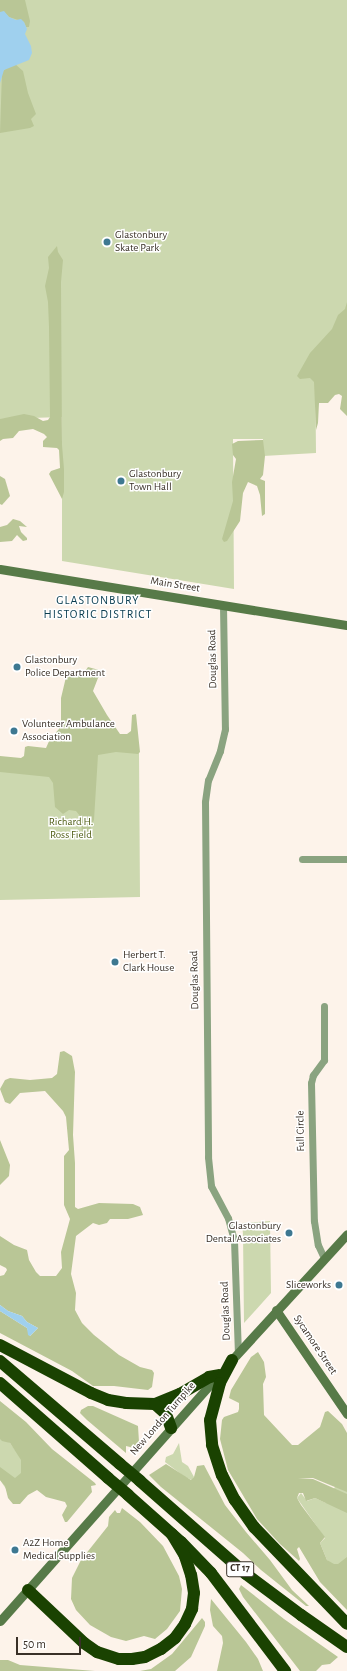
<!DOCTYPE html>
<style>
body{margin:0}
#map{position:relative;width:347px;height:1671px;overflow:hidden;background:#fdf3ea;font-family:"Alegreya Sans",sans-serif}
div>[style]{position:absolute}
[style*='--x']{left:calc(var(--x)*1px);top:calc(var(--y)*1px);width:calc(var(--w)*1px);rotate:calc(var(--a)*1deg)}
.green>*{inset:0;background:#ccd8af}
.forest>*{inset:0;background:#b9c696}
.water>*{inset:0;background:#9fd0ee}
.street>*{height:7px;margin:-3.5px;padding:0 3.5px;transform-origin:3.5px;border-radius:3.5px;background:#8aa380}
.secondary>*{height:9px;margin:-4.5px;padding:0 4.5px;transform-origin:4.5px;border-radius:4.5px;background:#577a48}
.highway>*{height:12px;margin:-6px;padding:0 6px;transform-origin:6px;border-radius:6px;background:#1a4201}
.highway-bridge>*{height:12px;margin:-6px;padding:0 6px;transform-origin:6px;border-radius:6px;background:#1a4201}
.dots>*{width:11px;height:11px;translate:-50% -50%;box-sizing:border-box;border:2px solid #fff;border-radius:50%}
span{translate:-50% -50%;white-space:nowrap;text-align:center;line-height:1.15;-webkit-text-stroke:3px #fff;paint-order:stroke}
.shield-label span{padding:1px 3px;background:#fff;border:1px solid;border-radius:3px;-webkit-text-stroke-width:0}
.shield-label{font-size:10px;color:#393027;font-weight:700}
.poi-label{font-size:11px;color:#393027}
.left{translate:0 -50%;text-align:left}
.right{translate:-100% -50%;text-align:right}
.street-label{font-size:11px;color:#393027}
.park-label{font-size:11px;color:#505e16}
.neighbourhood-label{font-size:12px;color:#0a3d50;letter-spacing:1px}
.scale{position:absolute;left:16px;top:1637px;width:65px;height:18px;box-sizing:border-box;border:2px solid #393027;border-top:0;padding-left:5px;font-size:12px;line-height:14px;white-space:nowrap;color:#393027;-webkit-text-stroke:3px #fff;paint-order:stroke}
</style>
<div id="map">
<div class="green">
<i style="clip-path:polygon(0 0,347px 0,347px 353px,315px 354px,316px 453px,263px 456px,263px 439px,233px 439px,234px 589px,62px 561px,62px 417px,0 419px)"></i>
<i style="clip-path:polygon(139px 751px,140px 897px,0 900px,0 759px,45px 766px,85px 752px)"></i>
<i style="clip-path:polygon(270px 1221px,271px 1293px,244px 1323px,243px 1234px,242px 1223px)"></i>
<i style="clip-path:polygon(0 1437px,10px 1443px,15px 1450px,41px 1473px,15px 1502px,0 1480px)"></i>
<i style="clip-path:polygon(179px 1443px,182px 1462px,188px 1466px,194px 1477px,192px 1480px,185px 1477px,165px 1462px,166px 1457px,173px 1454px)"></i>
<i style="clip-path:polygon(347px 1465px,347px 1581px,327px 1560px,320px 1543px,325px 1538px,297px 1498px,301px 1493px,307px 1501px,315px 1498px,326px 1503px)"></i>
</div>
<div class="forest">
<i style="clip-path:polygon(0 0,25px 0,30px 21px,29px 27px,26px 27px,24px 22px,9px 17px,5px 13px,0 12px)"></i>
<i style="clip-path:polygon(15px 64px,23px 71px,28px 93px,36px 114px,31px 119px,34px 126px,30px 128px,0 133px,2px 72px,9px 66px)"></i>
<i style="clip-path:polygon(57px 246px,58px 252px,63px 260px,61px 282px,62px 445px,64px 469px,64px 492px,62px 499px,49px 474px,51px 471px,60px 468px,59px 450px,57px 448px,43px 447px,43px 441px,47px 437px,44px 434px,33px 429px,19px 431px,13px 438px,3px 439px,0 441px,0 419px,24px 414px,34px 416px,43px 421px,48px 420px,50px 417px,49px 327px,48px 302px,45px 286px,49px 268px,48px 257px)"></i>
<i style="clip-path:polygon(347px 302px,347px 416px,340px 409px,342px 396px,339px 394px,335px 395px,328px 403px,319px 403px,318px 423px,316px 430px,314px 382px,310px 378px,300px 379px,297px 376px,310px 353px,332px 329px,338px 315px,345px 309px)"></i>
<i style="clip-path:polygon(263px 440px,265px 456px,263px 475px,260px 479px,265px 481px,265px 514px,262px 516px,260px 495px,257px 486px,248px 482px,243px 493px,240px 521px,227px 541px,224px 542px,222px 539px,233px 501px,232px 482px,236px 459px,233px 455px,232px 444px,238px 441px)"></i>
<i style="clip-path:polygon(0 476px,5px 479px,10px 496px,2px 505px,0 504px)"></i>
<i style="clip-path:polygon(13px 519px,20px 521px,27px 527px,19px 526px,21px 532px,27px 538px,27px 540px,23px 541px,17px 535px,12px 541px,0 542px,0 527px,7px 525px)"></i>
<i style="clip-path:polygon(88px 667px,99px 670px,102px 675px,98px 678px,93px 691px,107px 715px,120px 734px,127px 734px,131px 731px,132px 715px,136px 714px,140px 752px,138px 754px,116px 752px,98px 755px,94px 820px,88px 834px,82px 832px,80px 816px,76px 811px,69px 810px,63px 814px,55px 807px,53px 783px,49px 777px,0 772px,0 756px,21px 758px,24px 756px,25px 747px,28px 746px,46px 748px,50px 739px,59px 729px,61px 722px,61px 698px,66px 677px,84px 673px)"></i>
<i style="clip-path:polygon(64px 1051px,72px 1056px,75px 1072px,73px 1135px,75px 1163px,75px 1207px,78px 1209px,99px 1203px,133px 1204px,140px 1207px,143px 1215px,128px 1219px,110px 1219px,107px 1223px,99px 1225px,93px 1223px,76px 1236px,71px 1274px,76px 1293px,75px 1310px,82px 1323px,94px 1335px,119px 1355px,140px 1367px,152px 1370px,154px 1373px,152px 1387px,148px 1390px,114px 1386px,93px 1386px,72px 1371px,0 1333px,0 1311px,27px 1328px,30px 1336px,38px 1328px,27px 1322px,22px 1316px,8px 1311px,0 1305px,0 1276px,4px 1275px,7px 1270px,6px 1268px,0 1265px,0 1236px,14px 1245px,27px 1250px,29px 1260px,36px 1272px,40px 1276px,56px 1276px,62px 1268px,61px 1252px,70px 1219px,64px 1205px,64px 1156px,69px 1150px,66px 1117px,63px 1111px,45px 1091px,20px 1093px,10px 1104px,5px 1102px,0 1089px,5px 1080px,10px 1078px,30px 1080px,52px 1078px,57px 1074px,60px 1052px)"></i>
<i style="clip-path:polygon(0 1140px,10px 1165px,9px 1176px,0 1185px)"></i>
<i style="clip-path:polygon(258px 1352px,264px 1362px,266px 1377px,263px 1384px,264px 1415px,292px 1445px,298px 1445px,320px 1427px,325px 1412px,328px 1411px,342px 1424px,347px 1433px,347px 1492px,313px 1478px,298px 1478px,313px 1479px,347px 1494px,347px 1513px,315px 1498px,306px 1501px,303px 1493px,299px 1493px,297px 1498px,301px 1505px,325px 1537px,320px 1543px,327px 1560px,334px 1564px,338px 1564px,347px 1557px,347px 1610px,320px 1582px,299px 1547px,297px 1549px,300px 1559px,299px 1561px,280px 1544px,257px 1519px,228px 1470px,220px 1439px,222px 1420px,224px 1417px,238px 1412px,239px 1409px,239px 1403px,229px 1398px,231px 1390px,251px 1357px)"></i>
<i style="clip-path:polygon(0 1401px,26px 1422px,52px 1449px,95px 1483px,96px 1485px,91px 1486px,92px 1492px,67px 1522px,65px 1522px,62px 1515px,67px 1506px,65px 1502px,46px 1497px,37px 1490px,28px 1495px,20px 1504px,13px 1504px,8px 1498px,5px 1486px,0 1480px,0 1467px,15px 1478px,21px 1473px,21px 1460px,10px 1443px,2px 1441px,0 1439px)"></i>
<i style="clip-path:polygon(88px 1406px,93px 1406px,138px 1426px,139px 1442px,134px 1448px,126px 1446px,126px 1453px,87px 1420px,80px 1413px,81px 1410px)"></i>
<i style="clip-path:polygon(166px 1464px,191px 1480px,194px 1477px,197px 1466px,204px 1465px,225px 1505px,246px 1532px,270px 1560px,292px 1590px,309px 1606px,306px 1606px,261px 1570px,243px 1553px,161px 1487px,149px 1475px)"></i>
<i style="clip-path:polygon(122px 1508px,140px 1522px,163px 1546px,179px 1576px,182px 1589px,180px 1611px,167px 1629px,155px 1639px,144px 1636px,126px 1641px,111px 1637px,90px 1625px,76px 1610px,71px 1599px,72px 1578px,81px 1560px,108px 1526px,109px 1517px,115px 1510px,117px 1513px,120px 1513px)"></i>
<i style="clip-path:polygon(241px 1585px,284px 1619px,338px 1657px,330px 1664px,322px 1665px,316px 1671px,300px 1671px,243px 1597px,239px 1589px)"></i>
<i style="clip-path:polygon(211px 1599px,246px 1642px,258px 1659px,263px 1671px,217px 1671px,223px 1643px,222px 1636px,213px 1626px,210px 1610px)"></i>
<i style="clip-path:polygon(202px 1618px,205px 1622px,205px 1626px,191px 1657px,175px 1671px,140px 1671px,151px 1669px,172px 1654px)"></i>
<i style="clip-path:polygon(0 1660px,8px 1660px,20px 1665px,95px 1671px,0 1671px)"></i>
</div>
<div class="water">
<i style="clip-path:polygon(4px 11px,9px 17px,16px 20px,21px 19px,24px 22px,27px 29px,25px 34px,31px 46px,32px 53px,29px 60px,4px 70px,0 83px,0 12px)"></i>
<i style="clip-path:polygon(0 1305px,8px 1311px,22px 1316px,27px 1322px,38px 1328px,30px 1336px,28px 1335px,27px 1328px,0 1311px)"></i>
</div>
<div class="street">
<i style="--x:223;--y:605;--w:124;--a:89.1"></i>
<i style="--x:225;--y:729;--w:23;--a:103"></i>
<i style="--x:220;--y:751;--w:31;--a:112"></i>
<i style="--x:208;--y:780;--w:22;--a:98"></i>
<i style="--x:205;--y:802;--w:355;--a:89.5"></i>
<i style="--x:208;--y:1157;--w:29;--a:84"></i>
<i style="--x:211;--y:1186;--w:36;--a:62"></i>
<i style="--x:228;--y:1218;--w:23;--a:75"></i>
<i style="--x:234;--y:1240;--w:112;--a:88"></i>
<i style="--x:302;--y:859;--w:45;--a:0"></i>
<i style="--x:324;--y:1006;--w:54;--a:90"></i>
<i style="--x:324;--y:1060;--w:19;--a:126"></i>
<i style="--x:313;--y:1075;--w:8;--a:104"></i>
<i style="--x:311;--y:1083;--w:138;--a:88.8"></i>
<i style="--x:314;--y:1221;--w:24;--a:81"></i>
<i style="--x:318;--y:1245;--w:14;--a:65"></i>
</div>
<div class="secondary">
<i style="--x:0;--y:569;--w:351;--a:9.2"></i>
<i style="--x:276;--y:1310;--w:126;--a:55.7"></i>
<i style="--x:228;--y:1364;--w:176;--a:-47.5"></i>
<i style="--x:0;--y:1621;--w:330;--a:-48.4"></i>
</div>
<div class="highway">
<i style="--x:0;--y:1345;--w:103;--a:27.8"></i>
<i style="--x:91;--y:1393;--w:18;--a:22"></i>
<i style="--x:108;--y:1400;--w:18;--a:9"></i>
<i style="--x:126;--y:1403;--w:29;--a:2"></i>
<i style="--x:155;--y:1404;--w:27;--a:-22"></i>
<i style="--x:180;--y:1394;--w:34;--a:-30"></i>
<i style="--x:209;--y:1377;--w:10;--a:-11"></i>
<i style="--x:232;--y:1360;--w:26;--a:118"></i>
<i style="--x:220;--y:1383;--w:38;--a:105"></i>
<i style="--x:210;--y:1420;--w:25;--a:85"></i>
<i style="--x:212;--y:1445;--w:32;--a:72"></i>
<i style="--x:222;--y:1475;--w:28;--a:63"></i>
<i style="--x:235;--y:1500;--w:33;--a:55"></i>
<i style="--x:254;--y:1527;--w:134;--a:46.2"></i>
<i style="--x:0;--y:1361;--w:158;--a:40.6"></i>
<i style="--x:0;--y:1383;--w:144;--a:41.3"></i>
<i style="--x:155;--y:1404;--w:15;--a:42"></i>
<i style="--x:166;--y:1414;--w:15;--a:70"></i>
<i style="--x:140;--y:1481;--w:141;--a:41.3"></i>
<i style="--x:246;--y:1574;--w:69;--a:36.7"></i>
<i style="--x:301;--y:1615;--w:56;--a:34.8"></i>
<i style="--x:128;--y:1495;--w:71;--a:41.6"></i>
<i style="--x:181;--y:1542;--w:43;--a:45.9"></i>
<i style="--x:211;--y:1573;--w:123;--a:52.9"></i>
<i style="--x:28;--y:1590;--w:77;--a:43.4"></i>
<i style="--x:84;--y:1643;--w:16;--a:35"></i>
<i style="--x:97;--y:1652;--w:23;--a:18"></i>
<i style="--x:119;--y:1659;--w:13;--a:0"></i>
<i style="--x:132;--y:1659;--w:13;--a:-9"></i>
<i style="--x:145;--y:1657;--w:18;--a:-27"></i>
<i style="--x:161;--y:1649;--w:18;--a:-38"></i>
<i style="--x:175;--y:1638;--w:17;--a:-54"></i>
<i style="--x:185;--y:1624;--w:17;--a:-65"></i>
<i style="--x:192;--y:1609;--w:16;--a:-83"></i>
<i style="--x:194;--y:1593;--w:18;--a:-99"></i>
<i style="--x:191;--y:1575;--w:20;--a:-108"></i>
<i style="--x:185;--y:1556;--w:26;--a:-121"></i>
</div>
<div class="highway-bridge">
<i style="--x:120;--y:1464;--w:26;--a:40"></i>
<i style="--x:108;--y:1478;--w:26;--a:40"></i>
</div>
<div class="dots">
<i style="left:107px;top:242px;background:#3e7891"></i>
<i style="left:121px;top:481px;background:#3e7891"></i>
<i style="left:17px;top:667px;background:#3e7891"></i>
<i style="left:14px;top:731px;background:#3e7891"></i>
<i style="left:115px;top:962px;background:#3e7891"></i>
<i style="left:289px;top:1233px;background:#3e7891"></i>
<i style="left:339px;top:1285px;background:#3e7891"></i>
<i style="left:15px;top:1550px;background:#3e7891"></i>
</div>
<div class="shield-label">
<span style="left:240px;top:1569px">CT 17</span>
</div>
<div class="poi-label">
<span class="left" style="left:115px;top:242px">Glastonbury<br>Skate Park</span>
<span class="left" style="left:129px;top:481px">Glastonbury<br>Town Hall</span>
<span class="left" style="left:25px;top:667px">Glastonbury<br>Police Department</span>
<span class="left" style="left:22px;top:731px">Volunteer Ambulance<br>Association</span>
<span class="left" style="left:123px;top:962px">Herbert T.<br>Clark House</span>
<span class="right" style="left:281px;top:1233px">Glastonbury<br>Dental Associates</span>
<span class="right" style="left:331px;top:1285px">Sliceworks</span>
<span class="left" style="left:23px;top:1550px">A2Z Home<br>Medical Supplies</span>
</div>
<div class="street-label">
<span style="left:175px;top:585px;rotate:9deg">Main Street</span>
<span style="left:213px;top:659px;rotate:-91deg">Douglas Road</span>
<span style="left:195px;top:980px;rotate:-91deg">Douglas Road</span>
<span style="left:301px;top:1131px;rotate:-91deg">Full Circle</span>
<span style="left:226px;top:1311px;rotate:-92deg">Douglas Road</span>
<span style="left:315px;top:1345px;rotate:56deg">Sycamore Street</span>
<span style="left:163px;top:1419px;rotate:-49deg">New London Turnpike</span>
</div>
<div class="park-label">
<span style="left:71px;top:829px">Richard H.<br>Ross Field</span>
</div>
<div class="neighbourhood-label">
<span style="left:98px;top:608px">GLASTONBURY<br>HISTORIC DISTRICT</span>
</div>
<div class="scale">50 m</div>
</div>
